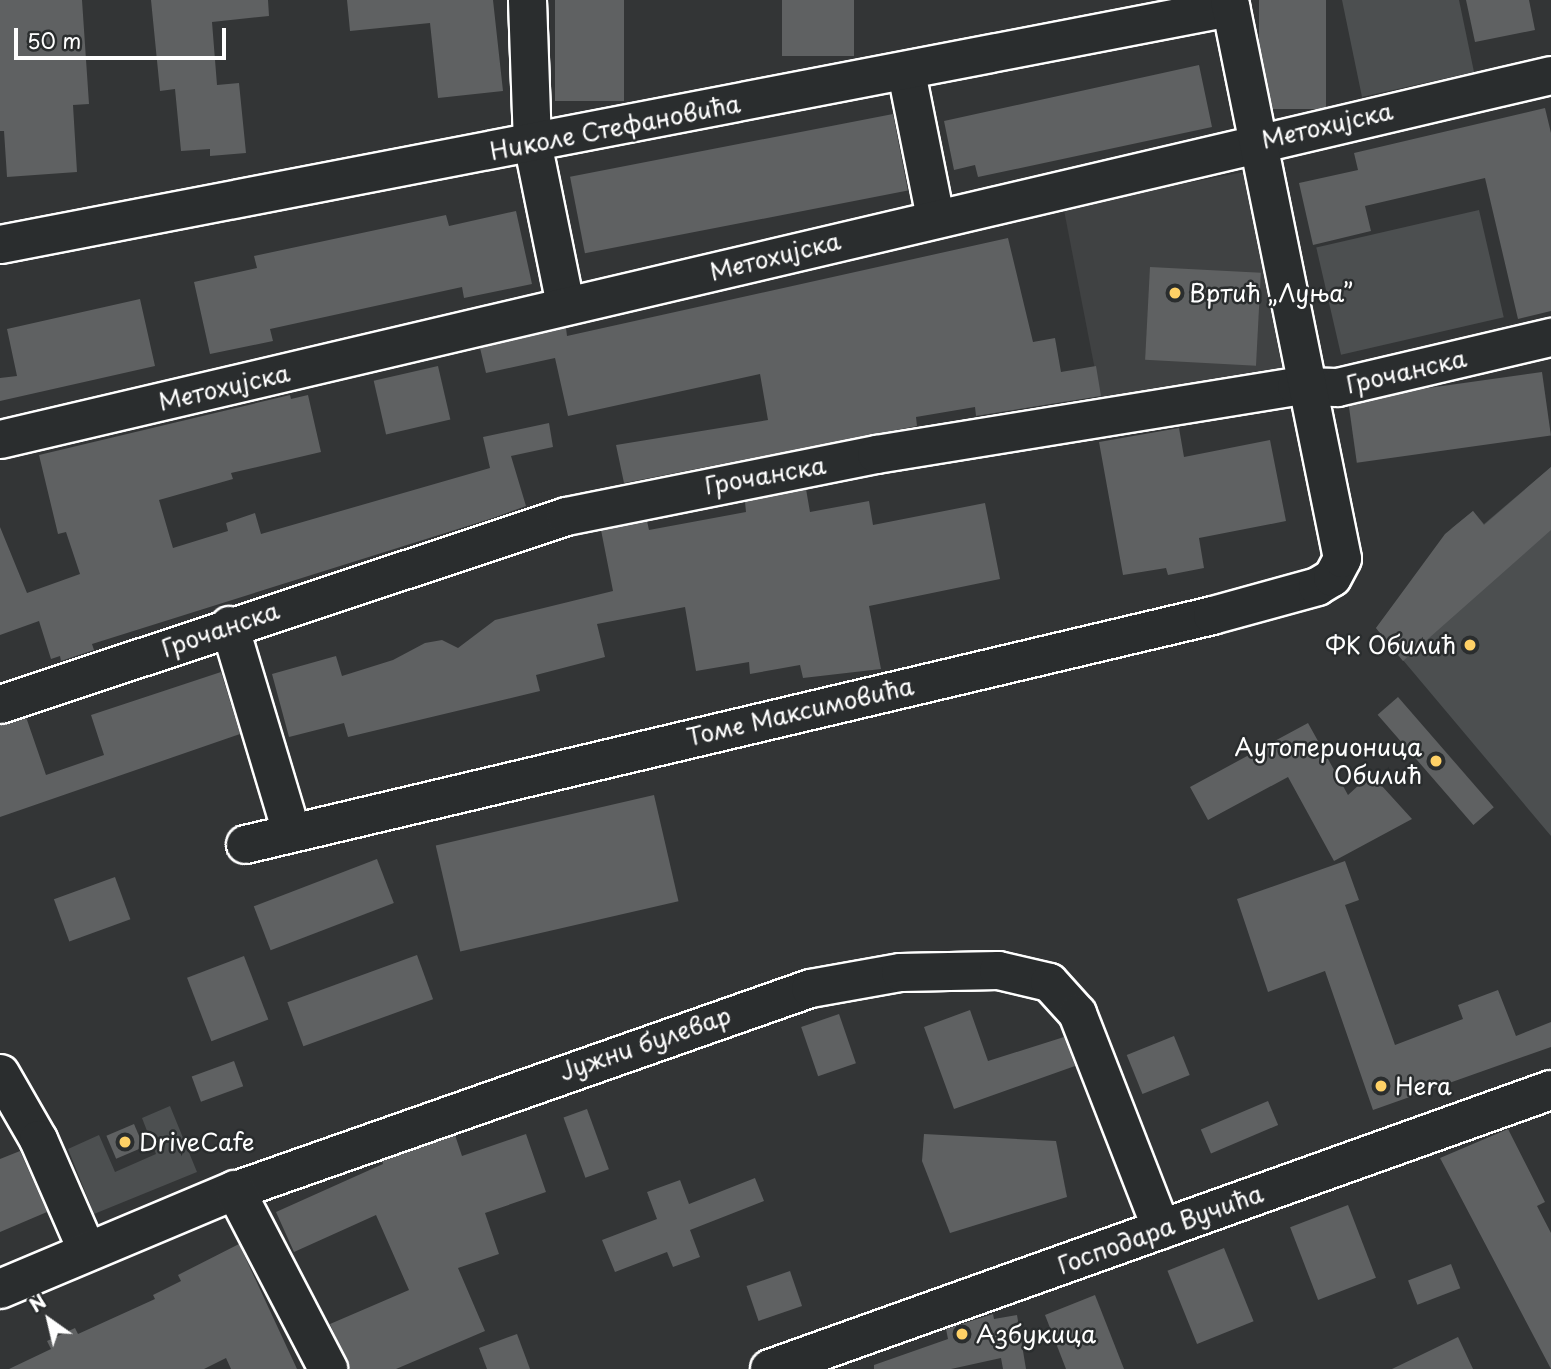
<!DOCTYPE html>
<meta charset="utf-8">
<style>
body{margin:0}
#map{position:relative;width:1551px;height:1369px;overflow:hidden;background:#333536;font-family:"Playpen Sans",sans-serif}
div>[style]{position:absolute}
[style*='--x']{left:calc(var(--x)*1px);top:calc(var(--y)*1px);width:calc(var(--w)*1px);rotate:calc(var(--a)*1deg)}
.built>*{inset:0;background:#404243;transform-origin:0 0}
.green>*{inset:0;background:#4c4f50;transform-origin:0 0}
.building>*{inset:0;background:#5f6162;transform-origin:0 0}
.roads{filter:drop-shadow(2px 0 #fff) drop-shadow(-2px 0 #fff) drop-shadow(0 2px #fff) drop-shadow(0 -2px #fff)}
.minor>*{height:37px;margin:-18.5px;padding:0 18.5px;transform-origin:18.5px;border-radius:18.5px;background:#2a2d2e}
.major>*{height:38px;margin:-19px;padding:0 19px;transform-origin:19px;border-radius:19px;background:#2a2d2e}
.dots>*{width:19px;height:19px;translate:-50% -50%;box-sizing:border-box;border:4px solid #2a2d2e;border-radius:50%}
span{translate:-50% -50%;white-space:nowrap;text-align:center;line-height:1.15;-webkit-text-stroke:5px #2a2d2e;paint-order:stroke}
.street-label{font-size:24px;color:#fff}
.poi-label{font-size:24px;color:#fff}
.left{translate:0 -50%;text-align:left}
.right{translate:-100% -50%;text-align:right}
.north{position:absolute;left:14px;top:1285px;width:70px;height:70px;-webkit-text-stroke:5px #2a2d2e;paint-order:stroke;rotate:326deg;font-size:19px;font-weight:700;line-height:28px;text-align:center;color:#fff}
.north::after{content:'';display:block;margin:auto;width:24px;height:32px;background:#fff;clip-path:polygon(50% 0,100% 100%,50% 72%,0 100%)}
.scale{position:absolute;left:14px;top:28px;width:212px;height:32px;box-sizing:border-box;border:4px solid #fff;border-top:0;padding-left:9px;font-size:21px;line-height:24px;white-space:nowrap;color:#fff;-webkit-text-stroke:5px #2a2d2e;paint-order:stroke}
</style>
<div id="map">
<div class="built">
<i style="left:1244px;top:172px;width:202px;height:184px;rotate:79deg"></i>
</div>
<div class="green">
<i style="clip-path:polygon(1342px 0,1459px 0,1474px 72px,1362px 97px)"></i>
<i style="left:1479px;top:210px;width:110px;height:167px;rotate:77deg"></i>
<i style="clip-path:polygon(1551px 467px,1551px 836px,1376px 628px,1452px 528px,1473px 511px,1484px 524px)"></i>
<i style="clip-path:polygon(170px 1106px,197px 1172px,94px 1214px,68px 1149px,99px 1135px,115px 1172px,156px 1154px,142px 1118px)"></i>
</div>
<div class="building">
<i style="clip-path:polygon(0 0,82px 0,89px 104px,73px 105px,77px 172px,7px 177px,4px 131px,0 131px)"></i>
<i style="clip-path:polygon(151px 0,268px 0,269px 16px,212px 22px,217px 85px,239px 83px,246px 153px,210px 156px,210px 149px,181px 151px,175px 89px,160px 91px)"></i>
<i style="clip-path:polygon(347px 0,493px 0,503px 91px,438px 98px,430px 23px,350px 31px)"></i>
<i style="left:555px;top:0;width:69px;height:101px"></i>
<i style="left:782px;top:0;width:72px;height:56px"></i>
<i style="left:1259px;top:0;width:67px;height:109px"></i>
<i style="clip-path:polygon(1466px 0,1529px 0,1535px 30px,1475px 42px)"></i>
<i style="clip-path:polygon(1199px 65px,1212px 127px,978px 177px,975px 165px,954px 170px,944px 121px)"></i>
<i style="clip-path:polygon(1545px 108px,1551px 133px,1551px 311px,1518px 319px,1485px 178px,1365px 206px,1371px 231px,1313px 245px,1299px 183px,1358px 170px,1354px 153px)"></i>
<i style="left:893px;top:114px;width:78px;height:329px;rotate:79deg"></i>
<i style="clip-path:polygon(516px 211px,532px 284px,464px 298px,462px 287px,270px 329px,273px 341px,210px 354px,194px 282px,257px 268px,254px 256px,446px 215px,449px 226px)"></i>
<i style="clip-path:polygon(1008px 238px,1033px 342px,1055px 338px,1061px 372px,1096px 366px,1101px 396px,976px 416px,975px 407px,916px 417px,917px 426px,624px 483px,616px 445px,768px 420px,760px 374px,568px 416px,555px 358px,486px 373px,480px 348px,566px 328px,567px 336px)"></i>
<i style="left:1150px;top:267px;width:111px;height:93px;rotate:3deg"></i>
<i style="clip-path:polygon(140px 299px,155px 366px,0 401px,0 378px,17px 376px,7px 329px)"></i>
<i style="left:438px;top:366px;width:55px;height:66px;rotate:77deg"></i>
<i style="left:1542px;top:372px;width:64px;height:196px;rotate:82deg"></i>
<i style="clip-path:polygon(290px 395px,291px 399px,308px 395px,321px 452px,231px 473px,233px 479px,159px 500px,173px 548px,228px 531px,226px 523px,255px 513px,261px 534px,490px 468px,483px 437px,549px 423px,553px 447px,511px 456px,526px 506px,493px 518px,92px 644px,94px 650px,61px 661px,60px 656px,51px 659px,39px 621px,0 635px,0 527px,27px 593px,80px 574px,66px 532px,58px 534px,39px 455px)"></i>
<i style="clip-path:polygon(1179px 428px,1184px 457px,1270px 440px,1286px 521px,1199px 538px,1204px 568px,1168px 575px,1166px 568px,1123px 575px,1099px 442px)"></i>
<i style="clip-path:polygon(1551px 467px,1551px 530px,1403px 661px,1376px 628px,1445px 534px,1473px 511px,1484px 525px)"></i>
<i style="clip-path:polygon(806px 489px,810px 512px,869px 501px,873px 525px,985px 503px,1000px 579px,869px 606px,881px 669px,803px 678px,800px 665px,750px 674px,749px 662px,696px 671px,685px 607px,597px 624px,605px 657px,536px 675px,540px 691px,348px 737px,344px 723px,289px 737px,272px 674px,336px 656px,342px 676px,393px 660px,425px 643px,442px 640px,458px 648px,495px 620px,613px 591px,601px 530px,647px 521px,649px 530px,746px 512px,745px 502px)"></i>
<i style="clip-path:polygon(221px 672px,240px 734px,0 817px,0 724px,26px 717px,46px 775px,104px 755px,91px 715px)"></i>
<i style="left:1398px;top:697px;width:146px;height:27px;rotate:49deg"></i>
<i style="clip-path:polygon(1308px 723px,1348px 795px,1371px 774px,1412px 819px,1334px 861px,1288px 777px,1208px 820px,1190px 787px)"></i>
<i style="left:654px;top:795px;width:109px;height:224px;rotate:77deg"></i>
<i style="left:377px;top:859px;width:47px;height:132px;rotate:69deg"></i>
<i style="clip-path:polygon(1345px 861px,1359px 900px,1345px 905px,1395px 1045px,1463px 1019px,1458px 1005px,1498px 990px,1516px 1036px,1551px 1022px,1551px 1047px,1373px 1110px,1325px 971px,1268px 992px,1237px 899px)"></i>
<i style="left:115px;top:877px;width:45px;height:65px;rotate:70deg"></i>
<i style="left:417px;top:955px;width:47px;height:138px;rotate:70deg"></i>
<i style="left:244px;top:956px;width:68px;height:61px;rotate:69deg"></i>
<i style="clip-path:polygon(970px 1010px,988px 1061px,1064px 1037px,1075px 1066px,954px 1109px,924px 1027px)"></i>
<i style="left:839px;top:1014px;width:52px;height:40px;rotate:71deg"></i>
<i style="left:1174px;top:1036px;width:42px;height:51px;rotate:68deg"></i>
<i style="left:234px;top:1061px;width:27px;height:45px;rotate:70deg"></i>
<i style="left:1268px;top:1101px;width:26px;height:73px;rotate:67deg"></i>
<i style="left:587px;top:1109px;width:64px;height:25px;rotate:70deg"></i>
<i style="left:134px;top:1124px;width:25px;height:30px;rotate:67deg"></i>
<i style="clip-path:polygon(1508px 1129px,1545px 1202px,1537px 1206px,1551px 1233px,1551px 1369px,1440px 1158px)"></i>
<i style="clip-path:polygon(526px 1134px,546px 1192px,485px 1213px,499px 1254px,458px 1268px,485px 1331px,396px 1369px,350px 1369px,330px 1324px,409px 1290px,376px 1215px,294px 1252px,276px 1212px,383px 1164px,382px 1160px,455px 1135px,462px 1156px)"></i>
<i style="clip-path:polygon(924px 1134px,1056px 1141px,1067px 1197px,950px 1233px,922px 1161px)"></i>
<i style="clip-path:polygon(20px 1151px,47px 1212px,0 1232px,0 1159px)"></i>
<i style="clip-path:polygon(755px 1178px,764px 1201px,690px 1230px,700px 1257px,673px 1267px,667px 1252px,615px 1272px,602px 1240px,657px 1219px,647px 1192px,680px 1180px,689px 1204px)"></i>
<i style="left:1348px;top:1205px;width:78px;height:62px;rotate:69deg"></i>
<i style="clip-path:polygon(239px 1244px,297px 1369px,231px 1369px,226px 1358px,204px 1369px,9px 1369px,51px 1349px,47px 1341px,75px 1328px,78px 1334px,155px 1299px,153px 1295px,181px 1281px,178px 1275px)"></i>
<i style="left:1224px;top:1248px;width:79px;height:61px;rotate:68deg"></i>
<i style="left:1451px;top:1264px;width:26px;height:46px;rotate:69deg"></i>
<i style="left:790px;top:1271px;width:37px;height:46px;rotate:71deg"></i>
<i style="clip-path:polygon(1095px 1295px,1124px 1369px,1066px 1369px,1045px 1315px)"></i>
<i style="clip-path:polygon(993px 1314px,994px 1319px,1017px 1315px,1026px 1369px,1003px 1369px,1001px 1358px,951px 1369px,874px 1369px,874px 1365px,948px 1339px,946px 1329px)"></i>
<i style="clip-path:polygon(517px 1334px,530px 1369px,487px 1369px,479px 1348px)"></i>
<i style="clip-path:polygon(1458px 1337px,1473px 1369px,1392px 1369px)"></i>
</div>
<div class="roads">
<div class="minor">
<i style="--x:527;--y:0;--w:142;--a:88"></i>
<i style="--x:532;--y:142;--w:150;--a:78.5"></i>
<i style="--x:906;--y:72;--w:148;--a:78.7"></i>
<i style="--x:0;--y:244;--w:1253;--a:-10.91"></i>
<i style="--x:0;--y:439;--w:1593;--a:-13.21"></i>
<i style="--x:229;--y:625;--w:216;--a:73.3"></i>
<i style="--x:0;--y:704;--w:596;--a:-18.37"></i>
<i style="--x:566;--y:516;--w:316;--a:-11.3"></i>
<i style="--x:876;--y:454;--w:425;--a:-9.2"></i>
<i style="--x:1296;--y:386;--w:41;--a:1.4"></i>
<i style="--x:1337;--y:387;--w:220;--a:-13.2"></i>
<i style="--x:245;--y:844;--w:994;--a:-13.32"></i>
<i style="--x:1212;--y:615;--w:109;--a:-15.4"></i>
<i style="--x:1317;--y:586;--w:17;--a:-31"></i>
<i style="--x:1332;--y:577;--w:21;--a:-62"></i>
<i style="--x:1342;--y:558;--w:569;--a:-101.45"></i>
<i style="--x:0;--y:1073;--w:76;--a:60.1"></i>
<i style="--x:38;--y:1139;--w:122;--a:66.4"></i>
<i style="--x:235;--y:1190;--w:609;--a:-19.36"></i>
<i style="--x:810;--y:988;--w:91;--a:-10.1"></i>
<i style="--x:900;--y:972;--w:98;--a:-1.2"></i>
<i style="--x:998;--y:970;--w:52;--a:13.2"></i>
<i style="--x:1049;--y:982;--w:42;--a:47.9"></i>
<i style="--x:1077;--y:1013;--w:232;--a:68.7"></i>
</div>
<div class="major">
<i style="--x:0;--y:1289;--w:255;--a:-22.8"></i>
<i style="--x:235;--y:1190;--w:202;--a:62.5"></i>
<i style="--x:770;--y:1369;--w:829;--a:-19.66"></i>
</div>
</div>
<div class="dots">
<i style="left:1175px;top:293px;background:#ffd166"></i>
<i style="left:1470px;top:645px;background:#ffd166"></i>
<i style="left:1436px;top:761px;background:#ffd166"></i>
<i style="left:1381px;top:1086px;background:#ffd166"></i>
<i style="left:125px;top:1142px;background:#ffd166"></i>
<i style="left:962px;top:1334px;background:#ffd166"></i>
</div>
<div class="street-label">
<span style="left:1327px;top:125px;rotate:-13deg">Метохијска</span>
<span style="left:615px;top:127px;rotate:-11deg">Николе Стефановића</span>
<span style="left:775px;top:256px;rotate:-14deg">Метохијска</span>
<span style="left:1406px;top:371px;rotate:-13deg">Грочанска</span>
<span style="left:224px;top:387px;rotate:-13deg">Метохијска</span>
<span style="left:765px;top:475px;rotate:-10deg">Грочанска</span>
<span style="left:220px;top:629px;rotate:-19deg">Грочанска</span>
<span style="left:800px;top:711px;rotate:-13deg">Томе Максимовића</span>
<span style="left:645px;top:1043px;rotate:-19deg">Јужни булевар</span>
<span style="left:1160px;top:1229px;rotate:-20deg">Господара Вучића</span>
</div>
<div class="poi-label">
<span class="left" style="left:1189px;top:293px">Вртић „Луња”</span>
<span class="right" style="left:1456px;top:645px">ФК Обилић</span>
<span class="right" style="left:1422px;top:761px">Аутоперионица<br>Обилић</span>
<span class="left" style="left:1395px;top:1086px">Hera</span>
<span class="left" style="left:139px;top:1142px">DriveCafe</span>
<span class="left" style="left:976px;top:1334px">Азбукица</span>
</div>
<div class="north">N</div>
<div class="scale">50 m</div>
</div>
